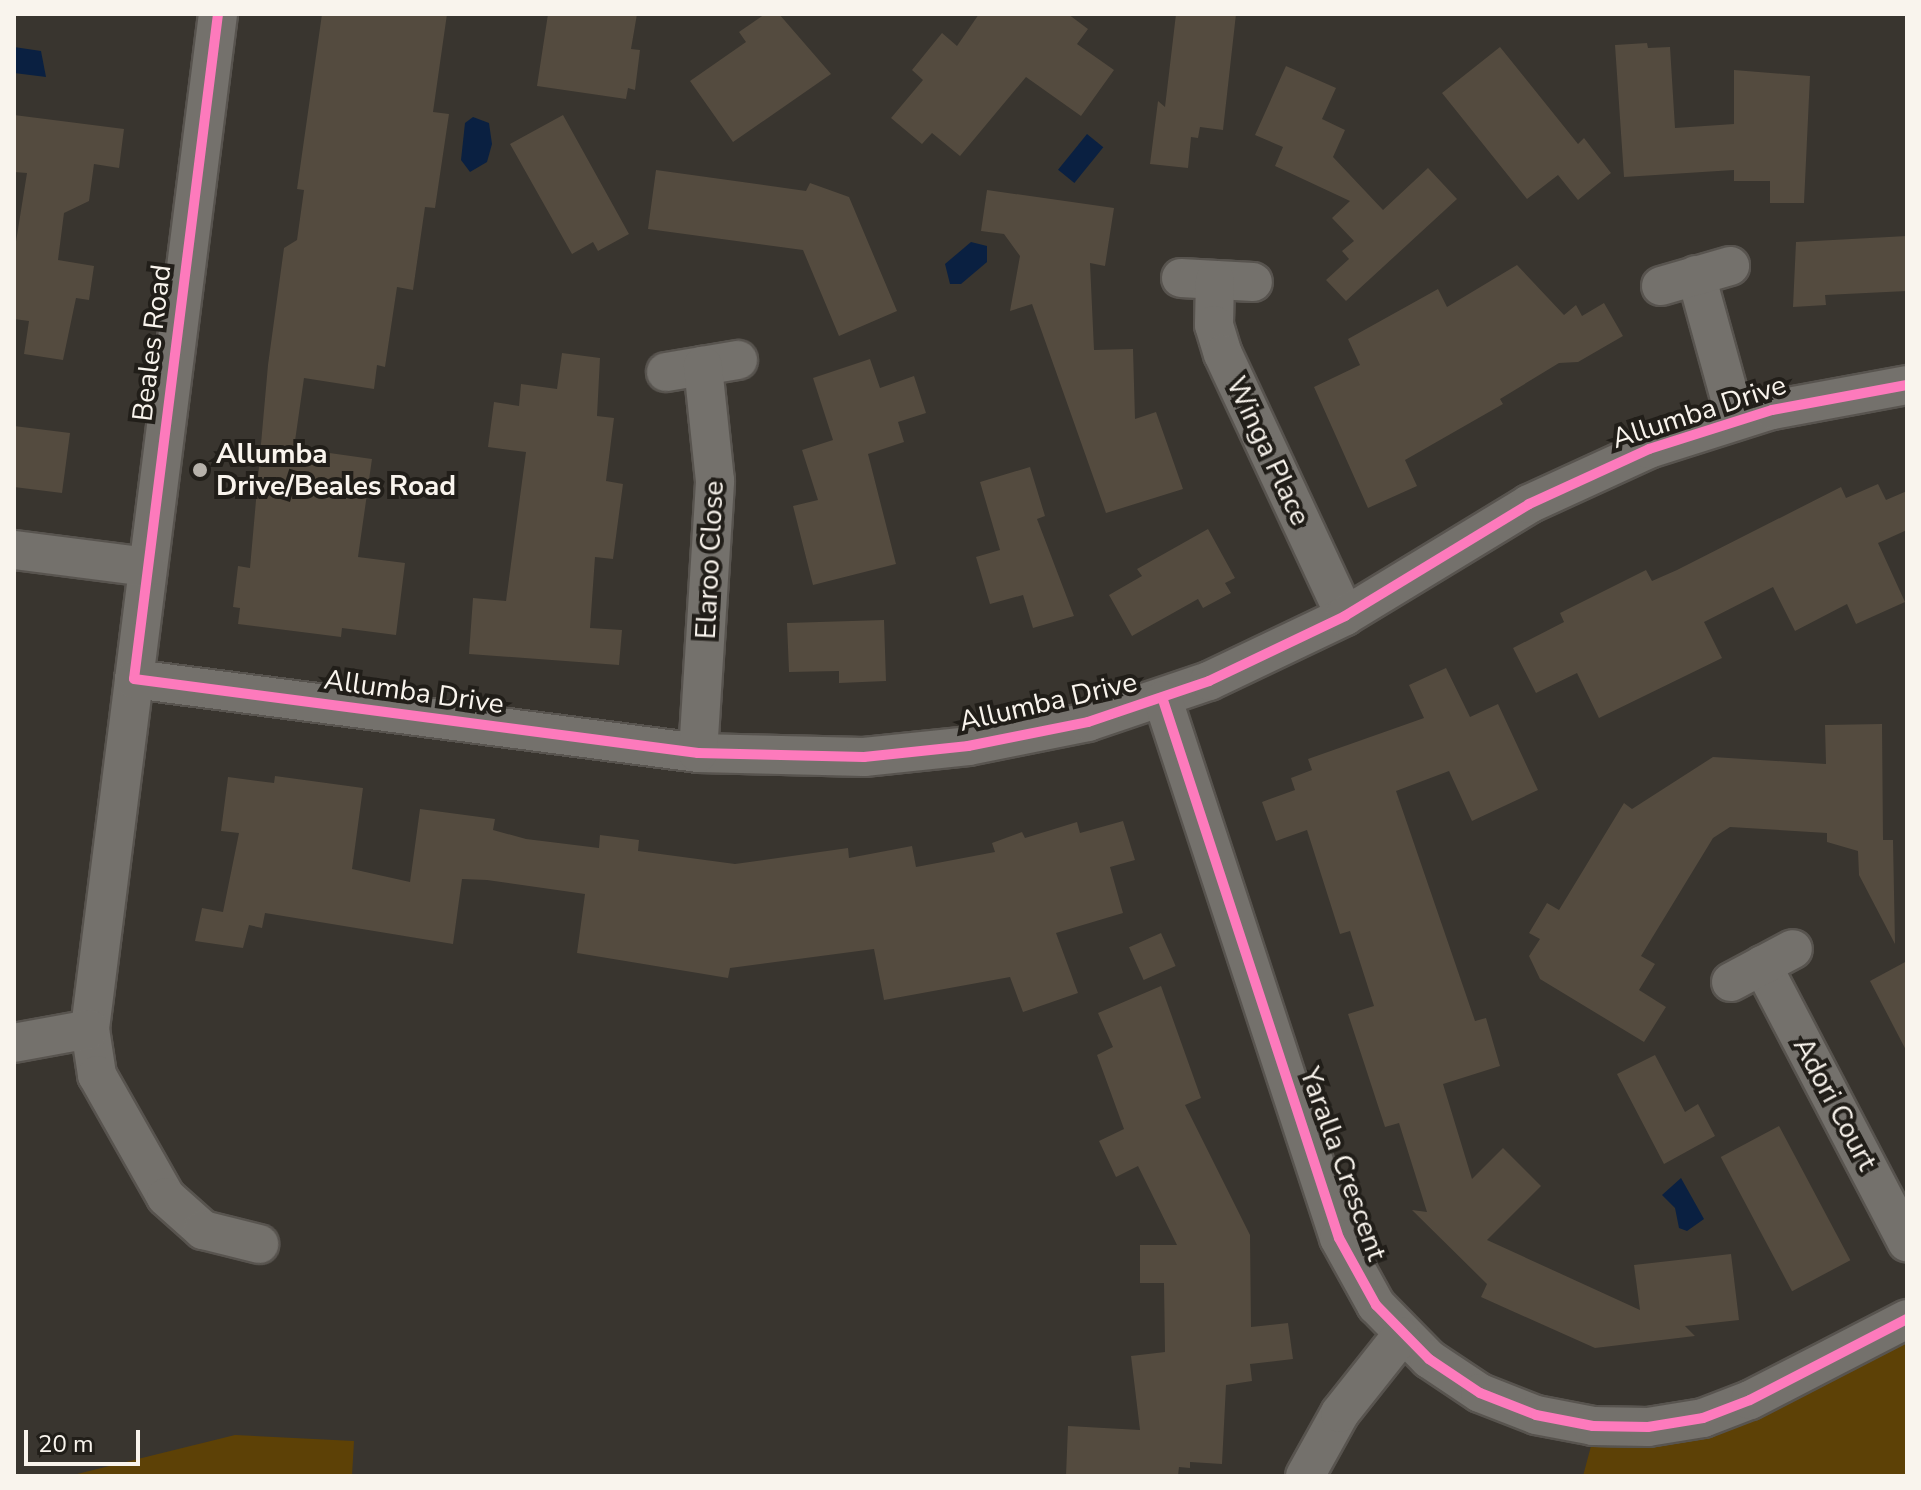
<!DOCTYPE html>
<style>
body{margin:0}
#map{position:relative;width:1921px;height:1490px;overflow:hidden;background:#39352f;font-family:"Nunito Sans",sans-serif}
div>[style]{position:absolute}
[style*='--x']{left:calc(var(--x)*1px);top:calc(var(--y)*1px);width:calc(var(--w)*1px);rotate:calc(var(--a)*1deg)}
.green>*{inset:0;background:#5d4106}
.water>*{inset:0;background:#0a2041;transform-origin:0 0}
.building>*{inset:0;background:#544b3f;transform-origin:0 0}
.roads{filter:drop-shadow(2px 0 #58544f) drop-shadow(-2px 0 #58544f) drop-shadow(0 2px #58544f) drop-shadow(0 -2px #58544f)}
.minor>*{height:38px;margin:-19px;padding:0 19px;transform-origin:19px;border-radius:19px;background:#74716c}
.cycleway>*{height:10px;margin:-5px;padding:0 5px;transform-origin:5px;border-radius:5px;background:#fd7abc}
.dots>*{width:22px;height:22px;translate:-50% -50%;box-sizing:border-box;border:4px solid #211e19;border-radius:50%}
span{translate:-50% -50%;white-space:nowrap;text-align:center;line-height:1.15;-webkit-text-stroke:8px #211e19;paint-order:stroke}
.street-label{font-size:28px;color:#f9f4ed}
.poi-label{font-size:28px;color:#f9f4ed;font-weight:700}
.left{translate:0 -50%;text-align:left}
.frame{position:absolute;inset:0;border:16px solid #f9f4ed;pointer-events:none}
.scale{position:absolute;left:24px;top:1430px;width:116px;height:36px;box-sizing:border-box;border:4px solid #f9f4ed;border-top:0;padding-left:10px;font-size:24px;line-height:28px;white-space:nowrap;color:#f9f4ed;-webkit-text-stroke:6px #211e19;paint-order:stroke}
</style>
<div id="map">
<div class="green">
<i style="clip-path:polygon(1907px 1342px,1907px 1476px,1583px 1476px,1591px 1446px,1654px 1446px,1721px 1433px)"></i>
<i style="clip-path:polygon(235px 1435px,354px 1441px,352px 1476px,69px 1476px)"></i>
</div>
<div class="water">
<i style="clip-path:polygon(14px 47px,41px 51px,46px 77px,14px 73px)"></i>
<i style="clip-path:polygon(473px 117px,489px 123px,492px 144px,487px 162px,470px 172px,461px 160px,465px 123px)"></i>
<i style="left:1087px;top:134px;width:21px;height:46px;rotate:39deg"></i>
<i style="clip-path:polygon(971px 242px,987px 246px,987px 262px,961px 284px,950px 284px,945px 264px)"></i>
<i style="clip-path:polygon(1681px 1178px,1704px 1219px,1687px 1231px,1679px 1228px,1675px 1208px,1662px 1195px)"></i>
</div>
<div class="building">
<i style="clip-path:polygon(322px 14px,447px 14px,433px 112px,449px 114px,435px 208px,425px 207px,413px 290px,397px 287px,385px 367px,377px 365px,374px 389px,304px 378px,294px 448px,372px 459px,358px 557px,405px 563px,396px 635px,342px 628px,341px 637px,238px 624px,240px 608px,233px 607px,238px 566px,250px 568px,268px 365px,284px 248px,297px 240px,304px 190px,297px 189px)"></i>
<i style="clip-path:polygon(548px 14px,637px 14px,631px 49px,640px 50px,635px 90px,628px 88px,626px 99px,537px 86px)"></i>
<i style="clip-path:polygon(765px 14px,779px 14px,831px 74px,733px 142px,690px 81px,746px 42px,739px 32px)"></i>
<i style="clip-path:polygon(979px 14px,1068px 14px,1088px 29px,1077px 44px,1114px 70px,1081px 116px,1026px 77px,960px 156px,932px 133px,922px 144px,891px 118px,923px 80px,912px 70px,942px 33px,957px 46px)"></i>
<i style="clip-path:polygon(1176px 14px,1236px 14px,1223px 130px,1200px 127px,1198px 138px,1191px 137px,1188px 168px,1150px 164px,1158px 101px,1165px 107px)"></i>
<i style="clip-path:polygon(1647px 43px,1648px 48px,1670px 47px,1675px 128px,1734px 124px,1734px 70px,1810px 76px,1804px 203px,1770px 203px,1770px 181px,1734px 181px,1734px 170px,1624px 177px,1615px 45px)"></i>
<i style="clip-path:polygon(1500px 47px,1578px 144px,1584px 138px,1611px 173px,1578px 200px,1558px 175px,1527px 199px,1442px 93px)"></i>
<i style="clip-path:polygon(1286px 66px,1336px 88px,1322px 119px,1345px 130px,1333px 157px,1383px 210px,1428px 168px,1457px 199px,1346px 301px,1326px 280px,1349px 259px,1342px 251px,1354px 241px,1332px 218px,1350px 201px,1275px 166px,1283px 147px,1255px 135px)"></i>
<i style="clip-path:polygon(14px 115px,124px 129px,119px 168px,94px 164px,89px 201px,64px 213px,58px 260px,94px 266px,89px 300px,76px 298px,63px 360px,24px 354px,29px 321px,14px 319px,14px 254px,27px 173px,14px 172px)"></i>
<i style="clip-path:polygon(563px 115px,629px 234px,598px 251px,593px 242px,572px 254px,510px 144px)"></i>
<i style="clip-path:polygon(656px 170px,806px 191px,810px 183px,849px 197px,897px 311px,839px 336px,803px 250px,648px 229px)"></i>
<i style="clip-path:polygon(987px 190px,1114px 208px,1105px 266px,1090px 263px,1094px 350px,1133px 349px,1135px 419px,1156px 412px,1183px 489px,1106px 513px,1032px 304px,1010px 311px,1020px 256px,1004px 234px,981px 231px)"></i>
<i style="clip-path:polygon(1907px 236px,1907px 291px,1825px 295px,1826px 305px,1793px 307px,1796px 242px)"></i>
<i style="clip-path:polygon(1517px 265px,1564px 315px,1576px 305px,1582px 316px,1604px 303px,1623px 336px,1578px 362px,1559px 363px,1500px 399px,1503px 404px,1405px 460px,1417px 486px,1368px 508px,1314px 387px,1360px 365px,1348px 339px,1438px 289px,1447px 307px)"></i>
<i style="clip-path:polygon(562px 353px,600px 358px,597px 416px,614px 418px,606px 481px,623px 484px,613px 559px,595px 557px,590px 628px,622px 630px,619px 665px,469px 654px,473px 598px,506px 601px,526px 452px,488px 447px,494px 402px,519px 406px,521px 384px,557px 389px)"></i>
<i style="clip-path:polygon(870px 359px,880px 388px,914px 376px,926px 413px,898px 422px,904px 442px,868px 454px,896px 564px,813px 585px,793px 506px,818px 500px,802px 450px,833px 440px,813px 378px)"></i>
<i style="clip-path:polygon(14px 426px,70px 433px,62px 493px,14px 487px)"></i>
<i style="clip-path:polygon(1030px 467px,1045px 516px,1037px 519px,1074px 616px,1033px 628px,1023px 595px,990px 604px,976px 557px,1000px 550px,980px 482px)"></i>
<i style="clip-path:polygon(1878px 484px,1886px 500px,1907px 491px,1907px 530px,1878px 543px,1905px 602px,1856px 624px,1847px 604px,1795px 631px,1773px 587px,1704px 622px,1722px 658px,1599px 718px,1577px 673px,1536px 693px,1513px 648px,1564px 622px,1560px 613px,1646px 570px,1652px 581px,1677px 570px,1841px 487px,1846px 498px)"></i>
<i style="clip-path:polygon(1208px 529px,1235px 578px,1225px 583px,1231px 593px,1203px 608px,1198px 599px,1132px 636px,1109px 595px,1142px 576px,1137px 569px)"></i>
<i style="clip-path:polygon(884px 620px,886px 681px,839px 683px,839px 671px,789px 672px,787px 623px)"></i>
<i style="clip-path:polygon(1446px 668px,1470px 717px,1498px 704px,1538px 790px,1472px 821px,1449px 771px,1396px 791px,1475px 1021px,1486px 1018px,1500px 1066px,1443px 1084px,1472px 1179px,1503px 1148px,1541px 1186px,1487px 1240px,1640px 1310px,1634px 1265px,1731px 1254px,1739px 1320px,1685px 1326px,1695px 1336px,1595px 1348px,1481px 1297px,1487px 1284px,1412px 1210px,1427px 1212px,1399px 1123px,1385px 1127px,1348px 1014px,1374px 1006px,1350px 931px,1340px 934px,1307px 830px,1276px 841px,1262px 802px,1295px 790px,1291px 778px,1312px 770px,1308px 759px,1424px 718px,1409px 685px)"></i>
<i style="clip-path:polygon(1882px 724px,1883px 840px,1893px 840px,1895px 944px,1859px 875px,1858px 851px,1827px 842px,1827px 833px,1730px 827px,1713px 838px,1641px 956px,1655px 964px,1639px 990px,1666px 1007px,1644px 1042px,1540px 979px,1529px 956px,1540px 939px,1529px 933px,1547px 903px,1559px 910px,1624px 803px,1632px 809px,1713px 757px,1826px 764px,1825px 725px)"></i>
<i style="clip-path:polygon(275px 776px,363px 788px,352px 869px,410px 882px,420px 809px,495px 819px,493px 830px,526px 839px,599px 848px,600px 835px,639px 840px,638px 851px,735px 864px,848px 848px,849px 858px,912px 846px,916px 867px,995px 852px,992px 843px,1022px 832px,1025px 838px,1077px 822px,1080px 833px,1123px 821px,1135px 860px,1110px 867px,1123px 913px,1056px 933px,1078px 993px,1023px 1012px,1010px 977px,884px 1000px,874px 949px,730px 968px,728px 978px,577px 953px,585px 894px,487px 880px,462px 879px,453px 944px,265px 913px,262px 928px,249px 925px,243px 948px,195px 941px,202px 908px,223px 912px,239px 833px,221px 831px,228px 777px,274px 783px)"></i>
<i style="left:1161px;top:933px;width:36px;height:35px;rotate:66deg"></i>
<i style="clip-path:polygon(1907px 961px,1907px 1052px,1870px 981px)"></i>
<i style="clip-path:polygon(1161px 986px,1201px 1098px,1185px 1105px,1250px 1235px,1251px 1327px,1288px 1323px,1293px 1359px,1250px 1364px,1252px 1381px,1226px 1385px,1222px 1464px,1190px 1462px,1190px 1468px,1179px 1467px,1178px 1476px,1066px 1476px,1068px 1426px,1140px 1430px,1131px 1356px,1165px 1352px,1164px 1283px,1140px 1283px,1140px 1245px,1177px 1245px,1138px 1166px,1116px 1177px,1099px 1141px,1124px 1129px,1097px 1055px,1113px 1047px,1098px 1013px)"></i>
<i style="clip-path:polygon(1655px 1055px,1685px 1112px,1698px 1104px,1715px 1136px,1664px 1164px,1617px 1074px)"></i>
<i style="left:1779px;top:1126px;width:152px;height:66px;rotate:62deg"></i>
</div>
<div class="roads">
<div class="minor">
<i style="--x:218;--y:14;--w:1023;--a:97.19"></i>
<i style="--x:90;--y:1029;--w:47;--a:81.3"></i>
<i style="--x:97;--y:1075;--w:140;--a:60.5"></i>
<i style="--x:166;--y:1197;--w:50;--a:41.7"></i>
<i style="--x:203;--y:1230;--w:58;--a:14"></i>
<i style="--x:1696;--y:275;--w:150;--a:74.6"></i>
<i style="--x:1181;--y:278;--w:72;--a:3.2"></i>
<i style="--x:1215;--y:280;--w:45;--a:91.3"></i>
<i style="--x:1214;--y:325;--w:30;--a:73"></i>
<i style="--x:1223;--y:354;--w:289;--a:65"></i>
<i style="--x:1661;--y:286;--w:72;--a:-16.2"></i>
<i style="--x:666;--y:372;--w:73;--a:-9.5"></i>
<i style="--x:14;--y:550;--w:134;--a:7.3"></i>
<i style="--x:134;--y:679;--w:569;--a:7.47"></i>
<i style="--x:698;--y:753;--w:166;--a:1.4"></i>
<i style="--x:864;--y:757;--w:105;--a:-6"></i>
<i style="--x:968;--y:746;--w:122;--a:-11.3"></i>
<i style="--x:1088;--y:722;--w:128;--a:-18.7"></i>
<i style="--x:1209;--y:681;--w:151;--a:-25.5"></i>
<i style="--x:1345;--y:616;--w:215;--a:-31.3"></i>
<i style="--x:1529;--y:504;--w:132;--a:-24.6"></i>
<i style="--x:1649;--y:449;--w:129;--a:-17.6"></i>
<i style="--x:1772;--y:410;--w:137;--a:-10.5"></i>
<i style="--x:1163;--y:700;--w:566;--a:71.89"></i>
<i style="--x:1339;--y:1238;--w:77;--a:61.1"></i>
<i style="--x:1376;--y:1305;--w:76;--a:45.5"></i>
<i style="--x:1429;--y:1359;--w:61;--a:33.7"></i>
<i style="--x:1480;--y:1393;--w:60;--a:21.4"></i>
<i style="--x:1536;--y:1415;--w:58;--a:10.9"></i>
<i style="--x:1593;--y:1426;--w:55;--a:1"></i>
<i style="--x:1648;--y:1427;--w:56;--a:-9.3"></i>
<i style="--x:1703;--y:1418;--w:50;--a:-21"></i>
<i style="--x:1750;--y:1400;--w:177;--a:-27.3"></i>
<i style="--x:698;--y:753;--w:273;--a:-86.4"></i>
<i style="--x:715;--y:481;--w:116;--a:-96"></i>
<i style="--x:1762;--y:965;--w:313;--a:62.4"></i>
<i style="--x:1731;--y:982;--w:70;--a:-28"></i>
<i style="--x:14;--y:1043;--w:77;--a:-10.4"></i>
<i style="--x:1305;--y:1476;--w:72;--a:-60.9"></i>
<i style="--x:1340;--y:1413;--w:98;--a:-51.6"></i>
</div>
</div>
<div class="cycleway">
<i style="--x:218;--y:14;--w:670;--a:97.2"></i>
<i style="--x:134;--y:679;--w:569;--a:7.47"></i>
<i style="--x:698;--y:753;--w:166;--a:1.4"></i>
<i style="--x:864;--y:757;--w:105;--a:-6"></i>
<i style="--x:968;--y:746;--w:122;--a:-11.3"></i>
<i style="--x:1088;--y:722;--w:128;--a:-18.7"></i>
<i style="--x:1209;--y:681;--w:151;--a:-25.5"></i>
<i style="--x:1345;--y:616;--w:215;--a:-31.3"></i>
<i style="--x:1529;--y:504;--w:132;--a:-24.6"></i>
<i style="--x:1649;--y:449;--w:129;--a:-17.6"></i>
<i style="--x:1772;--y:410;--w:137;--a:-10.5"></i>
<i style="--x:1163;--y:700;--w:566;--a:71.89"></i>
<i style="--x:1339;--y:1238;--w:77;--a:61.1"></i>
<i style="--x:1376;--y:1305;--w:76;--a:45.5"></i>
<i style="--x:1429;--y:1359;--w:61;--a:33.7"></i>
<i style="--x:1480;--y:1393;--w:60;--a:21.4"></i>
<i style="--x:1536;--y:1415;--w:58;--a:10.9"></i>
<i style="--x:1593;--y:1426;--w:55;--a:1"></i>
<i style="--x:1648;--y:1427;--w:56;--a:-9.3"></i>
<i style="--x:1703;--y:1418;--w:50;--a:-21"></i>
<i style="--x:1750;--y:1400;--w:177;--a:-27.3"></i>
</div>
<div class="dots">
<i style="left:200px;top:470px;background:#b6b1aa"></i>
</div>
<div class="street-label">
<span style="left:152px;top:343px;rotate:-83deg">Beales Road</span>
<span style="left:1699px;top:412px;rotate:-18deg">Allumba Drive</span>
<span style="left:1268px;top:451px;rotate:65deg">Winga Place</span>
<span style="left:710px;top:560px;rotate:-87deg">Elaroo Close</span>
<span style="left:414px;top:692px;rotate:8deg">Allumba Drive</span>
<span style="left:1048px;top:702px;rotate:-13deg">Allumba Drive</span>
<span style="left:1835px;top:1104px;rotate:62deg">Adori Court</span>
<span style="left:1343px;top:1164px;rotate:70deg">Yaralla Crescent</span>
</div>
<div class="poi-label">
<span class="left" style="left:216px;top:470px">Allumba<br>Drive/Beales Road</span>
</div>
<div class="frame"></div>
<div class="scale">20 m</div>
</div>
